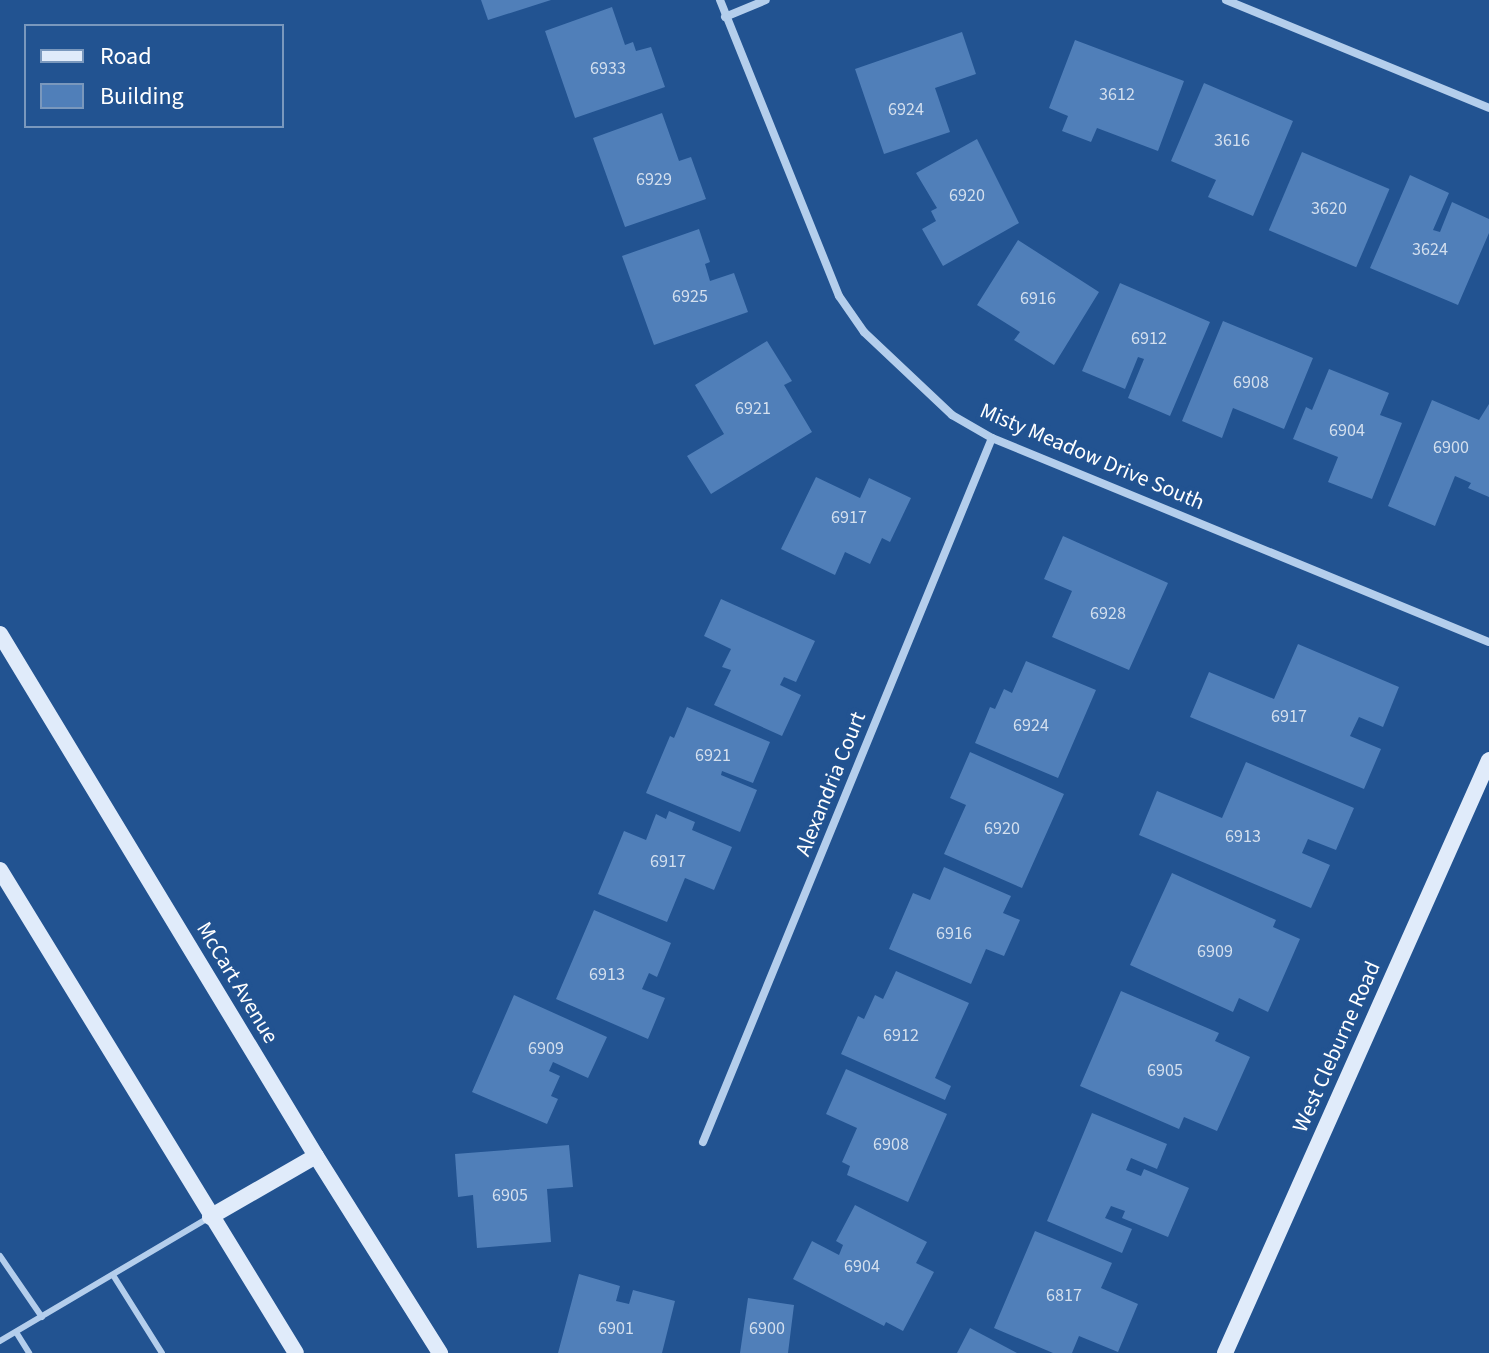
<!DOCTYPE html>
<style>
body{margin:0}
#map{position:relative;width:1489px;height:1353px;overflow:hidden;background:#225391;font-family:"Source Sans 3",sans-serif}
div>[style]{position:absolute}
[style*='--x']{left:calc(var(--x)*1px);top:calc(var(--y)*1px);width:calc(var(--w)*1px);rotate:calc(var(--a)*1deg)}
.building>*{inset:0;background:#507fb9;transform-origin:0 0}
.lane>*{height:6px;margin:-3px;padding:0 3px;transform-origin:3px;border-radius:3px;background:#b4ceec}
.street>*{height:8px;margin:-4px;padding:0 4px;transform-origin:4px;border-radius:4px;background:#b4ceec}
.secondary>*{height:16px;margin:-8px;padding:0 8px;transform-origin:8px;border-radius:8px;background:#e0ebfa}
span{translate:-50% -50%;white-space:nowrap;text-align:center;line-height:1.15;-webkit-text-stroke:8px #225391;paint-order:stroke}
.number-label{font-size:18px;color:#d3dfee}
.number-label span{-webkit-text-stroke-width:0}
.street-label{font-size:22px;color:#fff}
.legend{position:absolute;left:24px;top:24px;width:260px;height:104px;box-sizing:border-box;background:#225391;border:2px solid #7a98bd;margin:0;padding:10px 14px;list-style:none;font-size:24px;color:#fff}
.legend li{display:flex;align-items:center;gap:16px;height:40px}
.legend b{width:40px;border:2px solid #7a98bd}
</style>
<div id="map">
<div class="building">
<i style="clip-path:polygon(481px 0,551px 0,488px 20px)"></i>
<i style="clip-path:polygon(612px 7px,625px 45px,633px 42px,636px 51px,651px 47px,665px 87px,575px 118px,545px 31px)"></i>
<i style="clip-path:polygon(962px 32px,976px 74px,935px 88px,950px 132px,884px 154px,855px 69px)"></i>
<i style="clip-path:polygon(1075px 40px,1184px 81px,1158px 151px,1097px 128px,1091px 142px,1062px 131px,1068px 116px,1049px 108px)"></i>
<i style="clip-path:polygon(1204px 83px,1293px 121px,1253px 216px,1208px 197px,1216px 180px,1171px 161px)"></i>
<i style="clip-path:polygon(662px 113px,679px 161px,691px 157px,706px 199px,625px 227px,593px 138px)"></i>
<i style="clip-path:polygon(977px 139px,1019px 223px,943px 266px,922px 229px,936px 221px,931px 211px,937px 208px,916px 173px)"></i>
<i style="left:1302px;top:152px;width:95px;height:85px;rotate:23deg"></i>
<i style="clip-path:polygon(1410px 175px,1449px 193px,1433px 230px,1440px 232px,1452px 202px,1489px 219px,1489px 233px,1458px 305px,1370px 268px)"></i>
<i style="clip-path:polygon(699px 229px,710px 262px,705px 264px,710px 281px,734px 273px,748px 312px,654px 345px,622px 256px)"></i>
<i style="clip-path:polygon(1018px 240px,1099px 292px,1054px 365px,1014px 340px,1020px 332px,977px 305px)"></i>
<i style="clip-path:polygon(1120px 283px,1210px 322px,1170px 416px,1128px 398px,1144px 359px,1138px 357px,1125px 389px,1082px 371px)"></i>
<i style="clip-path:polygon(1223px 321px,1313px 358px,1284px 429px,1233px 408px,1222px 438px,1182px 421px)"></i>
<i style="clip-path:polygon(767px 341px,792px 381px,784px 385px,812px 432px,711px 494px,687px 456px,724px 434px,695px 385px)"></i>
<i style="clip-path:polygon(1329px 369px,1389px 393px,1380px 415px,1402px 423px,1372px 499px,1328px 482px,1338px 457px,1293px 439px,1306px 407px,1312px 410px)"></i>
<i style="clip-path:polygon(1432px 400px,1479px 420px,1489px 404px,1489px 497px,1468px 488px,1471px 483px,1455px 476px,1435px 526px,1388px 506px)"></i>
<i style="clip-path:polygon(816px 477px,860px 498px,869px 478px,911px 498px,890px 542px,882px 538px,870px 564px,845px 552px,835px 575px,781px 549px)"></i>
<i style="clip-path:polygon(1063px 536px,1168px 583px,1129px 670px,1052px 637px,1072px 591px,1044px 579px)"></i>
<i style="clip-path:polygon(721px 599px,815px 641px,796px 682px,784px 677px,780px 685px,801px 695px,782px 736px,714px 705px,731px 670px,722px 667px,731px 649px,704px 636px)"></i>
<i style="clip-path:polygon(1298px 644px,1399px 687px,1383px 727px,1359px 717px,1350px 736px,1381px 749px,1364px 789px,1190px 717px,1209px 672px,1274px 699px)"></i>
<i style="clip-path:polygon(1026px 661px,1096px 690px,1058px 778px,975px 743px,990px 707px,995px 709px,1004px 689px,1012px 693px)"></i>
<i style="clip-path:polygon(687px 707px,770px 742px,753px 783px,722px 771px,721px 775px,757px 790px,740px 832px,646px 793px,670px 736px,674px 738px)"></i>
<i style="clip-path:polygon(970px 752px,1064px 794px,1022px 888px,944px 854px,966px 805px,950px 798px)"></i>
<i style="clip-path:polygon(1246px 762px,1354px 808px,1336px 850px,1308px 839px,1302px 853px,1330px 865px,1311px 908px,1139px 835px,1157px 791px,1222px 818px)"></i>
<i style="clip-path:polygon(669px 811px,695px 822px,692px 830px,732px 847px,714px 890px,685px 878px,667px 922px,598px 894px,624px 831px,646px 840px,656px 814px,666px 819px)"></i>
<i style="clip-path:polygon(944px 867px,1011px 896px,1003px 913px,1020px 920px,1004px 956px,986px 949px,971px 984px,889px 949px,913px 893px,930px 900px)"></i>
<i style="clip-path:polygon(1172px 873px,1276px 920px,1273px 927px,1300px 939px,1268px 1012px,1239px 998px,1233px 1012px,1130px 965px)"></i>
<i style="clip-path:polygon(594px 910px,671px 943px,657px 977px,649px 973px,642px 989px,665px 998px,648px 1039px,556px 999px)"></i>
<i style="clip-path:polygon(896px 971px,969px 1003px,935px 1078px,951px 1086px,945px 1100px,841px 1054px,858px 1016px,864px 1019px,875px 995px,883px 999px)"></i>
<i style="clip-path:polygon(1121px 991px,1219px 1033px,1215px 1041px,1250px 1057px,1217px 1131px,1184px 1117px,1179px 1129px,1080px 1086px)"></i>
<i style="clip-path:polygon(514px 995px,607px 1037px,588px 1078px,553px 1062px,549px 1071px,560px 1076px,551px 1096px,558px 1099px,547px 1124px,472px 1092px)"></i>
<i style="clip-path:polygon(846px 1069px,947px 1114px,908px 1202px,847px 1175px,850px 1166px,842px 1162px,857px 1128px,826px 1114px)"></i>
<i style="clip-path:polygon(1092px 1113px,1167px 1144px,1157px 1169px,1131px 1158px,1126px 1170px,1141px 1176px,1144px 1169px,1189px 1188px,1168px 1237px,1122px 1218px,1125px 1211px,1111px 1206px,1105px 1218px,1132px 1229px,1122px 1253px,1047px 1221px)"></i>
<i style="clip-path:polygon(569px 1145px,573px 1187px,547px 1189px,551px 1242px,477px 1248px,473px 1195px,458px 1197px,455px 1154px)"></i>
<i style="clip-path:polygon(855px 1205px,927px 1242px,916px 1263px,934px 1272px,903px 1331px,886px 1322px,884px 1326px,793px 1279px,812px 1241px,839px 1255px,843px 1245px,836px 1241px)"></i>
<i style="clip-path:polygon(1035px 1231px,1112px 1263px,1101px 1288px,1138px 1304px,1118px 1352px,1079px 1336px,1072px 1353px,1053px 1353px,994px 1328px)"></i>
<i style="clip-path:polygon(579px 1274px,620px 1286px,616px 1301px,629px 1304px,633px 1290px,675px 1301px,662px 1353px,558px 1353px)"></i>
<i style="clip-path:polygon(748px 1298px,794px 1305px,788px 1353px,740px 1353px)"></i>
<i style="clip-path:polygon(970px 1328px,1017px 1353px,957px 1353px)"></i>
</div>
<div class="lane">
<i style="--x:0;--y:1256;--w:74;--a:55.5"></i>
<i style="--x:113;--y:1275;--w:92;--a:57.9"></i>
<i style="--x:16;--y:1332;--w:25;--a:58"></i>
<i style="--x:0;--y:1341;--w:244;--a:-30.6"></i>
</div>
<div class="street">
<i style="--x:720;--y:0;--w:319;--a:68.1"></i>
<i style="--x:839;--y:296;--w:44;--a:55.2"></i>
<i style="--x:864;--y:332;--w:121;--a:43.3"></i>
<i style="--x:952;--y:415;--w:46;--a:29.9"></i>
<i style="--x:992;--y:438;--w:537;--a:22.32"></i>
<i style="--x:1226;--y:0;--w:284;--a:22.3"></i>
<i style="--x:725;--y:17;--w:44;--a:-22.5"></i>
<i style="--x:703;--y:1142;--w:761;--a:-67.68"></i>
</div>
<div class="secondary">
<i style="--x:0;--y:634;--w:610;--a:58.81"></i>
<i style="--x:316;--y:1156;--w:233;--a:57.8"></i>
<i style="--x:0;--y:870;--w:566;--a:58.5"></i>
<i style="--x:210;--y:1217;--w:122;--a:-29.9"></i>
<i style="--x:1225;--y:1353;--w:649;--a:-66"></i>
</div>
<div class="number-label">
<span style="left:608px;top:69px">6933</span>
<span style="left:1117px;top:95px">3612</span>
<span style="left:906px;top:110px">6924</span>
<span style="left:1232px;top:141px">3616</span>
<span style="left:654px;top:180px">6929</span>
<span style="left:967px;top:196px">6920</span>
<span style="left:1329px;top:209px">3620</span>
<span style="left:1430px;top:250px">3624</span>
<span style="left:690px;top:297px">6925</span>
<span style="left:1038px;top:299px">6916</span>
<span style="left:1149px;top:339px">6912</span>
<span style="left:1251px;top:383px">6908</span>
<span style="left:753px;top:409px">6921</span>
<span style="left:1347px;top:431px">6904</span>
<span style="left:1451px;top:448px">6900</span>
<span style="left:849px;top:518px">6917</span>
<span style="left:1108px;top:614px">6928</span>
<span style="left:1289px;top:717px">6917</span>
<span style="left:1031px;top:726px">6924</span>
<span style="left:713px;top:756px">6921</span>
<span style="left:1002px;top:829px">6920</span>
<span style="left:1243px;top:837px">6913</span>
<span style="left:668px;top:862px">6917</span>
<span style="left:954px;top:934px">6916</span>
<span style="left:1215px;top:952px">6909</span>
<span style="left:607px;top:975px">6913</span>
<span style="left:901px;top:1036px">6912</span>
<span style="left:546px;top:1049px">6909</span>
<span style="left:1165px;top:1071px">6905</span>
<span style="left:891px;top:1145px">6908</span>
<span style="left:510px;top:1196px">6905</span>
<span style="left:862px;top:1267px">6904</span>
<span style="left:1064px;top:1296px">6817</span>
<span style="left:616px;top:1329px">6901</span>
<span style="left:767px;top:1329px">6900</span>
</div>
<div class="street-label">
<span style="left:1092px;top:457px;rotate:23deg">Misty Meadow Drive South</span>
<span style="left:831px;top:784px;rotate:-68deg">Alexandria Court</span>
<span style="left:237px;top:983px;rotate:59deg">McCart Avenue</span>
<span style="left:1337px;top:1047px;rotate:-66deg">West Cleburne Road</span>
</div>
<ul class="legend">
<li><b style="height:10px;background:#e0ebfa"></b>Road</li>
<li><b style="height:22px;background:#507fb9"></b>Building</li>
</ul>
</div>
